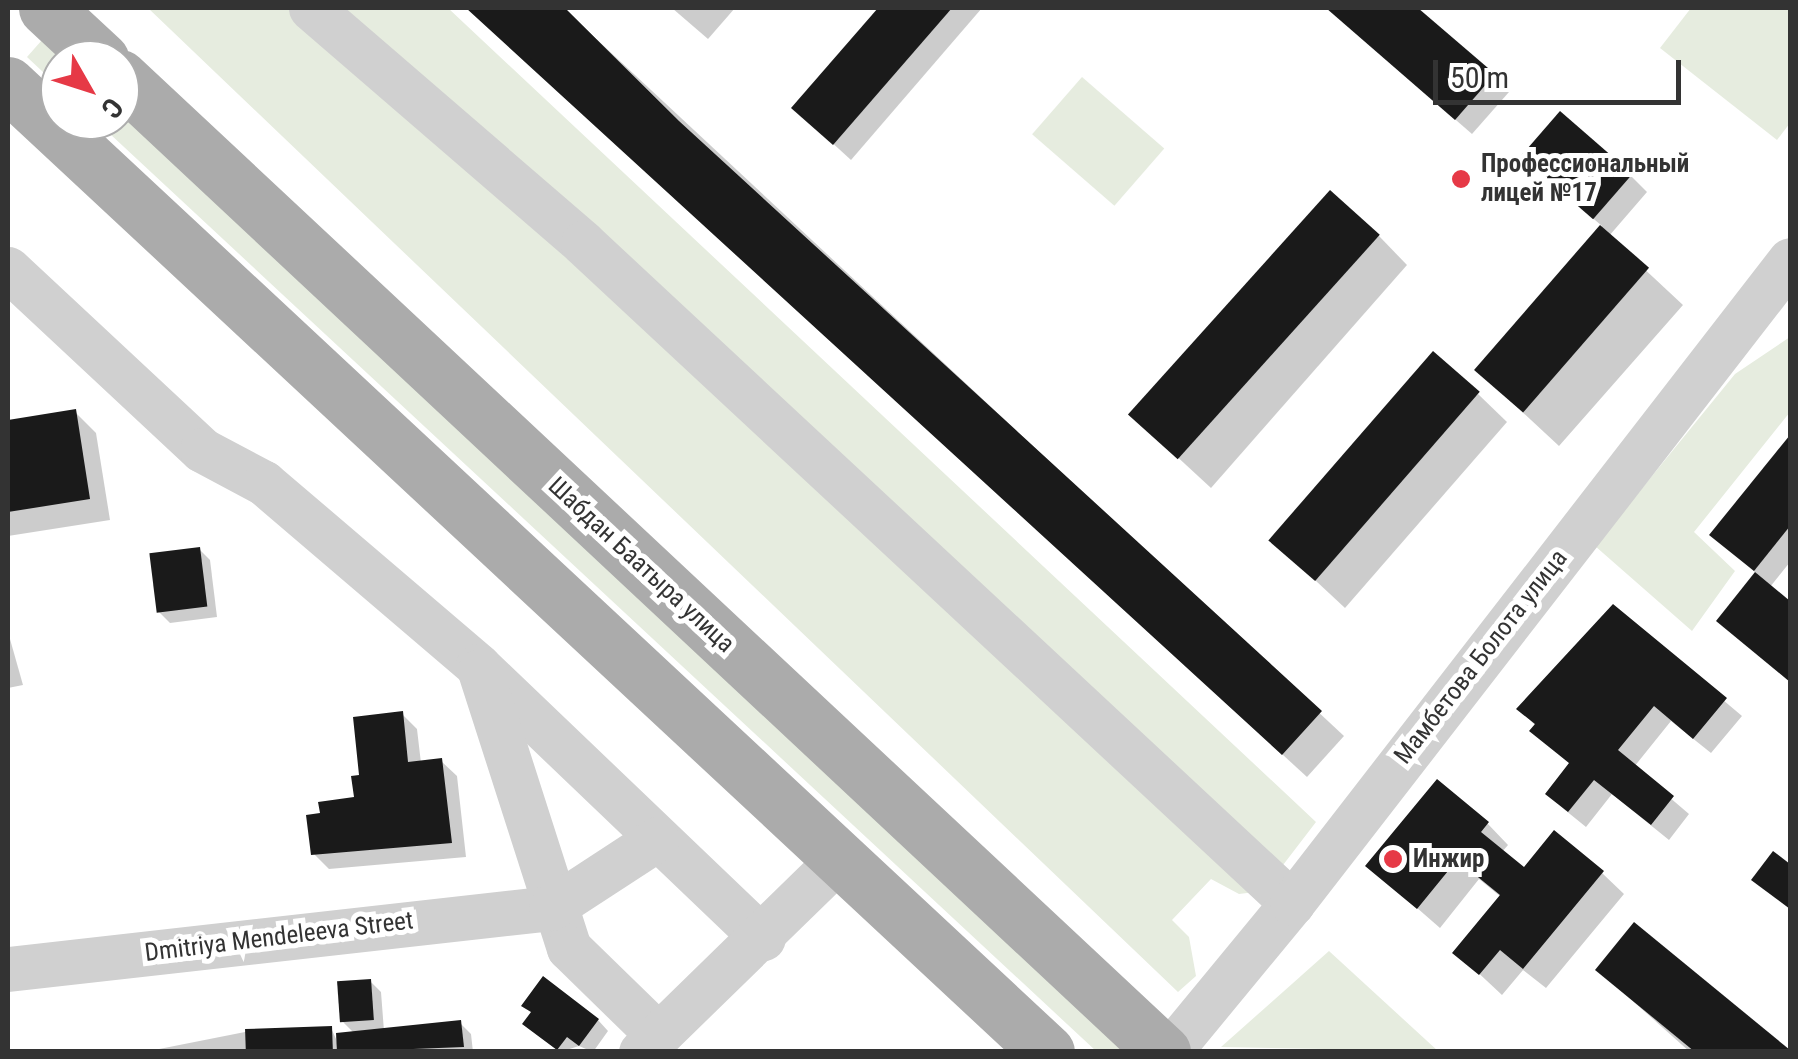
<!DOCTYPE html>
<meta charset="utf-8">
<style>
body{margin:0}
#map{position:relative;width:1798px;height:1059px;overflow:hidden;background:#fff;font-family:"Roboto Condensed",sans-serif}
div>[style]{position:absolute}
[style*='--x']{left:calc(var(--x)*1px);top:calc(var(--y)*1px);width:calc(var(--w)*1px);rotate:calc(var(--a)*1deg)}
.green>*{inset:0;background:#e6ecdf;transform-origin:0 0}
.shadow>*{inset:0;background:#0003}
.building>*{inset:0;background:#1a1a1a;transform-origin:0 0}
.minor>*{height:45px;margin:-22.5px;padding:0 22.5px;transform-origin:22.5px;border-radius:22.5px;background:#d0d0d0}
.major>*{height:55px;margin:-27.5px;padding:0 27.5px;transform-origin:27.5px;border-radius:27.5px;background:#ababab}
.dots>*{width:28px;height:28px;translate:-50% -50%;box-sizing:border-box;border:5px solid #fff;border-radius:50%}
span{translate:-50% -50%;white-space:nowrap;text-align:center;line-height:1.15;-webkit-text-stroke:10px #fff;paint-order:stroke}
.poi-label{font-size:25px;color:#333;font-weight:700}
.left{translate:0 -50%;text-align:left}
.street-label{font-size:25px;color:#333}
.frame{position:absolute;inset:0;border:10px solid #333;pointer-events:none}
.north{position:absolute;left:40px;top:40px;width:100px;height:100px;box-sizing:border-box;background:#fff;border:2px solid #adadad;border-radius:50%;rotate:129deg;font-size:28px;font-weight:700;line-height:40px;text-align:center;color:#333}
.north::after{content:'';display:block;margin:auto;width:35px;height:45px;background:#e63946;clip-path:polygon(50% 0,100% 100%,50% 72%,0 100%)}
.scale{position:absolute;left:1433px;top:60px;width:248px;height:45px;box-sizing:border-box;border:5px solid #333;border-top:0;padding-left:12px;font-size:30px;line-height:35px;white-space:nowrap;color:#333;-webkit-text-stroke:8px #fff;paint-order:stroke}
</style>
<div id="map">
<div class="green">
<i style="clip-path:polygon(148px 8px,448px 8px,1316px 822px,1263px 891px,1239px 894px,1211px 879px,1172px 920px,1189px 937px,1196px 976px,1178px 992px)"></i>
<i style="clip-path:polygon(1691px 8px,1790px 8px,1790px 123px,1777px 140px,1660px 48px)"></i>
<i style="clip-path:polygon(42px 40px,65px 60px,60px 88px,27px 57px)"></i>
<i style="left:1082px;top:77px;width:109px;height:76px;rotate:41deg"></i>
<i style="clip-path:polygon(120px 111px,1140px 1051px,1096px 1051px,95px 120px,120px 120px)"></i>
<i style="clip-path:polygon(1790px 337px,1790px 412px,1694px 532px,1735px 571px,1692px 631px,1595px 546px,1735px 374px)"></i>
<i style="clip-path:polygon(1329px 951px,1438px 1051px,1221px 1047px)"></i>
</div>
<div class="shadow">
<i style="clip-path:polygon(468px 8px,563px 8px,1344px 736px,1307px 777px)"></i>
<i style="clip-path:polygon(672px 8px,735px 8px,708px 39px)"></i>
<i style="clip-path:polygon(880px 8px,982px 8px,851px 160px,794px 108px)"></i>
<i style="clip-path:polygon(1327px 8px,1414px 8px,1509px 92px,1472px 134px)"></i>
<i style="clip-path:polygon(1540px 173px,1631px 176px,1647px 192px,1609px 236px,1683px 305px,1559px 446px,1477px 370px,1602px 226px)"></i>
<i style="clip-path:polygon(1379px 236px,1407px 265px,1211px 488px,1133px 416px)"></i>
<i style="clip-path:polygon(1478px 394px,1507px 422px,1345px 608px,1272px 540px)"></i>
<i style="clip-path:polygon(75px 412px,96px 433px,110px 520px,8px 536px,8px 422px)"></i>
<i style="clip-path:polygon(1790px 439px,1790px 562px,1770px 587px,1790px 604px,1790px 682px,1719px 621px,1757px 574px,1713px 535px)"></i>
<i style="clip-path:polygon(199px 549px,210px 560px,217px 617px,170px 623px,159px 612px)"></i>
<i style="clip-path:polygon(1613px 607px,1742px 716px,1711px 753px,1671px 721px,1634px 767px,1689px 814px,1669px 840px,1612px 794px,1586px 827px,1565px 810px,1548px 793px,1571px 765px,1533px 731px,1536px 726px,1519px 709px)"></i>
<i style="clip-path:polygon(8px 632px,23px 685px,8px 688px)"></i>
<i style="clip-path:polygon(402px 714px,417px 729px,421px 763px,441px 761px,457px 776px,466px 857px,329px 869px,314px 854px,357px 799px,362px 777px)"></i>
<i style="clip-path:polygon(1487px 823px,1508px 845px,1502px 852px,1524px 871px,1602px 873px,1624px 894px,1546px 988px,1523px 970px,1502px 995px,1456px 952px,1501px 897px,1479px 879px,1440px 928px,1369px 866px)"></i>
<i style="clip-path:polygon(1598px 970px,1786px 1052px,1690px 1052px)"></i>
<i style="clip-path:polygon(370px 981px,381px 992px,384px 1031px,460px 1023px,471px 1034px,473px 1052px,386px 1052px,384px 1030px,353px 1032px,342px 1021px)"></i>
<i style="clip-path:polygon(598px 1020px,608px 1031px,593px 1052px,579px 1046px,560px 1052px,536px 1034px)"></i>
<i style="clip-path:polygon(331px 1028px,342px 1052px,144px 1052px,250px 1031px)"></i>
</div>
<div class="building">
<i style="clip-path:polygon(466px 8px,565px 8px,679px 121px,1322px 711px,1282px 755px)"></i>
<i style="clip-path:polygon(878px 8px,952px 8px,833px 145px,791px 108px)"></i>
<i style="clip-path:polygon(1326px 8px,1418px 8px,1495px 74px,1455px 120px)"></i>
<i style="left:1560px;top:111px;width:96px;height:60px;rotate:41deg"></i>
<i style="left:1330px;top:190px;width:67px;height:302px;rotate:42deg"></i>
<i style="left:1600px;top:225px;width:65px;height:192px;rotate:41deg"></i>
<i style="left:1433px;top:351px;width:62px;height:251px;rotate:41deg"></i>
<i style="clip-path:polygon(76px 409px,90px 499px,8px 512px,8px 420px)"></i>
<i style="clip-path:polygon(1790px 435px,1790px 526px,1754px 571px,1709px 535px)"></i>
<i style="left:200px;top:547px;width:60px;height:51px;rotate:83deg"></i>
<i style="clip-path:polygon(1755px 572px,1790px 601px,1790px 682px,1716px 621px)"></i>
<i style="clip-path:polygon(1613px 604px,1727px 698px,1693px 739px,1654px 706px,1618px 750px,1674px 796px,1651px 825px,1594px 780px,1568px 812px,1545px 794px,1569px 763px,1529px 731px,1535px 724px,1516px 709px)"></i>
<i style="clip-path:polygon(403px 711px,408px 762px,442px 758px,452px 843px,311px 855px,306px 815px,320px 813px,318px 802px,354px 797px,351px 776px,359px 775px,353px 717px)"></i>
<i style="clip-path:polygon(1437px 779px,1489px 822px,1481px 832px,1524px 867px,1554px 830px,1604px 871px,1523px 969px,1500px 950px,1479px 975px,1452px 953px,1500px 895px,1457px 860px,1417px 909px,1365px 866px)"></i>
<i style="clip-path:polygon(1773px 851px,1790px 864px,1790px 909px,1751px 880px)"></i>
<i style="clip-path:polygon(1634px 922px,1790px 1050px,1790px 1052px,1695px 1052px,1595px 970px)"></i>
<i style="clip-path:polygon(543px 976px,599px 1019px,579px 1046px,567px 1037px,557px 1050px,522px 1024px,531px 1012px,521px 1006px)"></i>
<i style="left:371px;top:979px;width:41px;height:34px;rotate:86deg"></i>
<i style="clip-path:polygon(461px 1020px,464px 1047px,337px 1052px,336px 1033px)"></i>
<i style="left:332px;top:1026px;width:26px;height:87px;rotate:88deg"></i>
</div>
<div class="minor">
<i style="--x:311;--y:8;--w:359;--a:40.8"></i>
<i style="--x:583;--y:243;--w:969;--a:42.95"></i>
<i style="--x:8;--y:269;--w:265;--a:43"></i>
<i style="--x:202;--y:450;--w:70;--a:28"></i>
<i style="--x:264;--y:483;--w:282;--a:40.5"></i>
<i style="--x:478;--y:666;--w:394;--a:43.7"></i>
<i style="--x:480;--y:671;--w:291;--a:72.2"></i>
<i style="--x:569;--y:948;--w:122;--a:44.3"></i>
<i style="--x:8;--y:969;--w:546;--a:-6.41"></i>
<i style="--x:551;--y:908;--w:126;--a:-33.1"></i>
<i style="--x:641;--y:1052;--w:277;--a:-44.3"></i>
<i style="--x:1169;--y:1052;--w:193;--a:-50.5"></i>
<i style="--x:1292;--y:903;--w:813;--a:-52.24"></i>
</div>
<div class="major">
<i style="--x:46;--y:8;--w:76;--a:42.9"></i>
<i style="--x:120;--y:77;--w:1428;--a:43.07"></i>
<i style="--x:8;--y:84;--w:1420;--a:42.97"></i>
</div>
<div class="dots">
<i style="left:1461px;top:179px;background:#e63946"></i>
<i style="left:1393px;top:859px;background:#e63946"></i>
</div>
<div class="poi-label">
<span class="left" style="left:1481px;top:179px">Профессиональный<br>лицей №17</span>
<span class="left" style="left:1413px;top:859px">Инжир</span>
</div>
<div class="street-label">
<span style="left:641px;top:565px;rotate:43deg">Шабдан Баатыра улица</span>
<span style="left:1481px;top:657px;rotate:-52deg">Мамбетова Болота улица</span>
<span style="left:279px;top:937px;rotate:-7deg">Dmitriya Mendeleeva Street</span>
</div>
<div class="frame"></div>
<div class="north">С</div>
<div class="scale">50 m</div>
</div>
